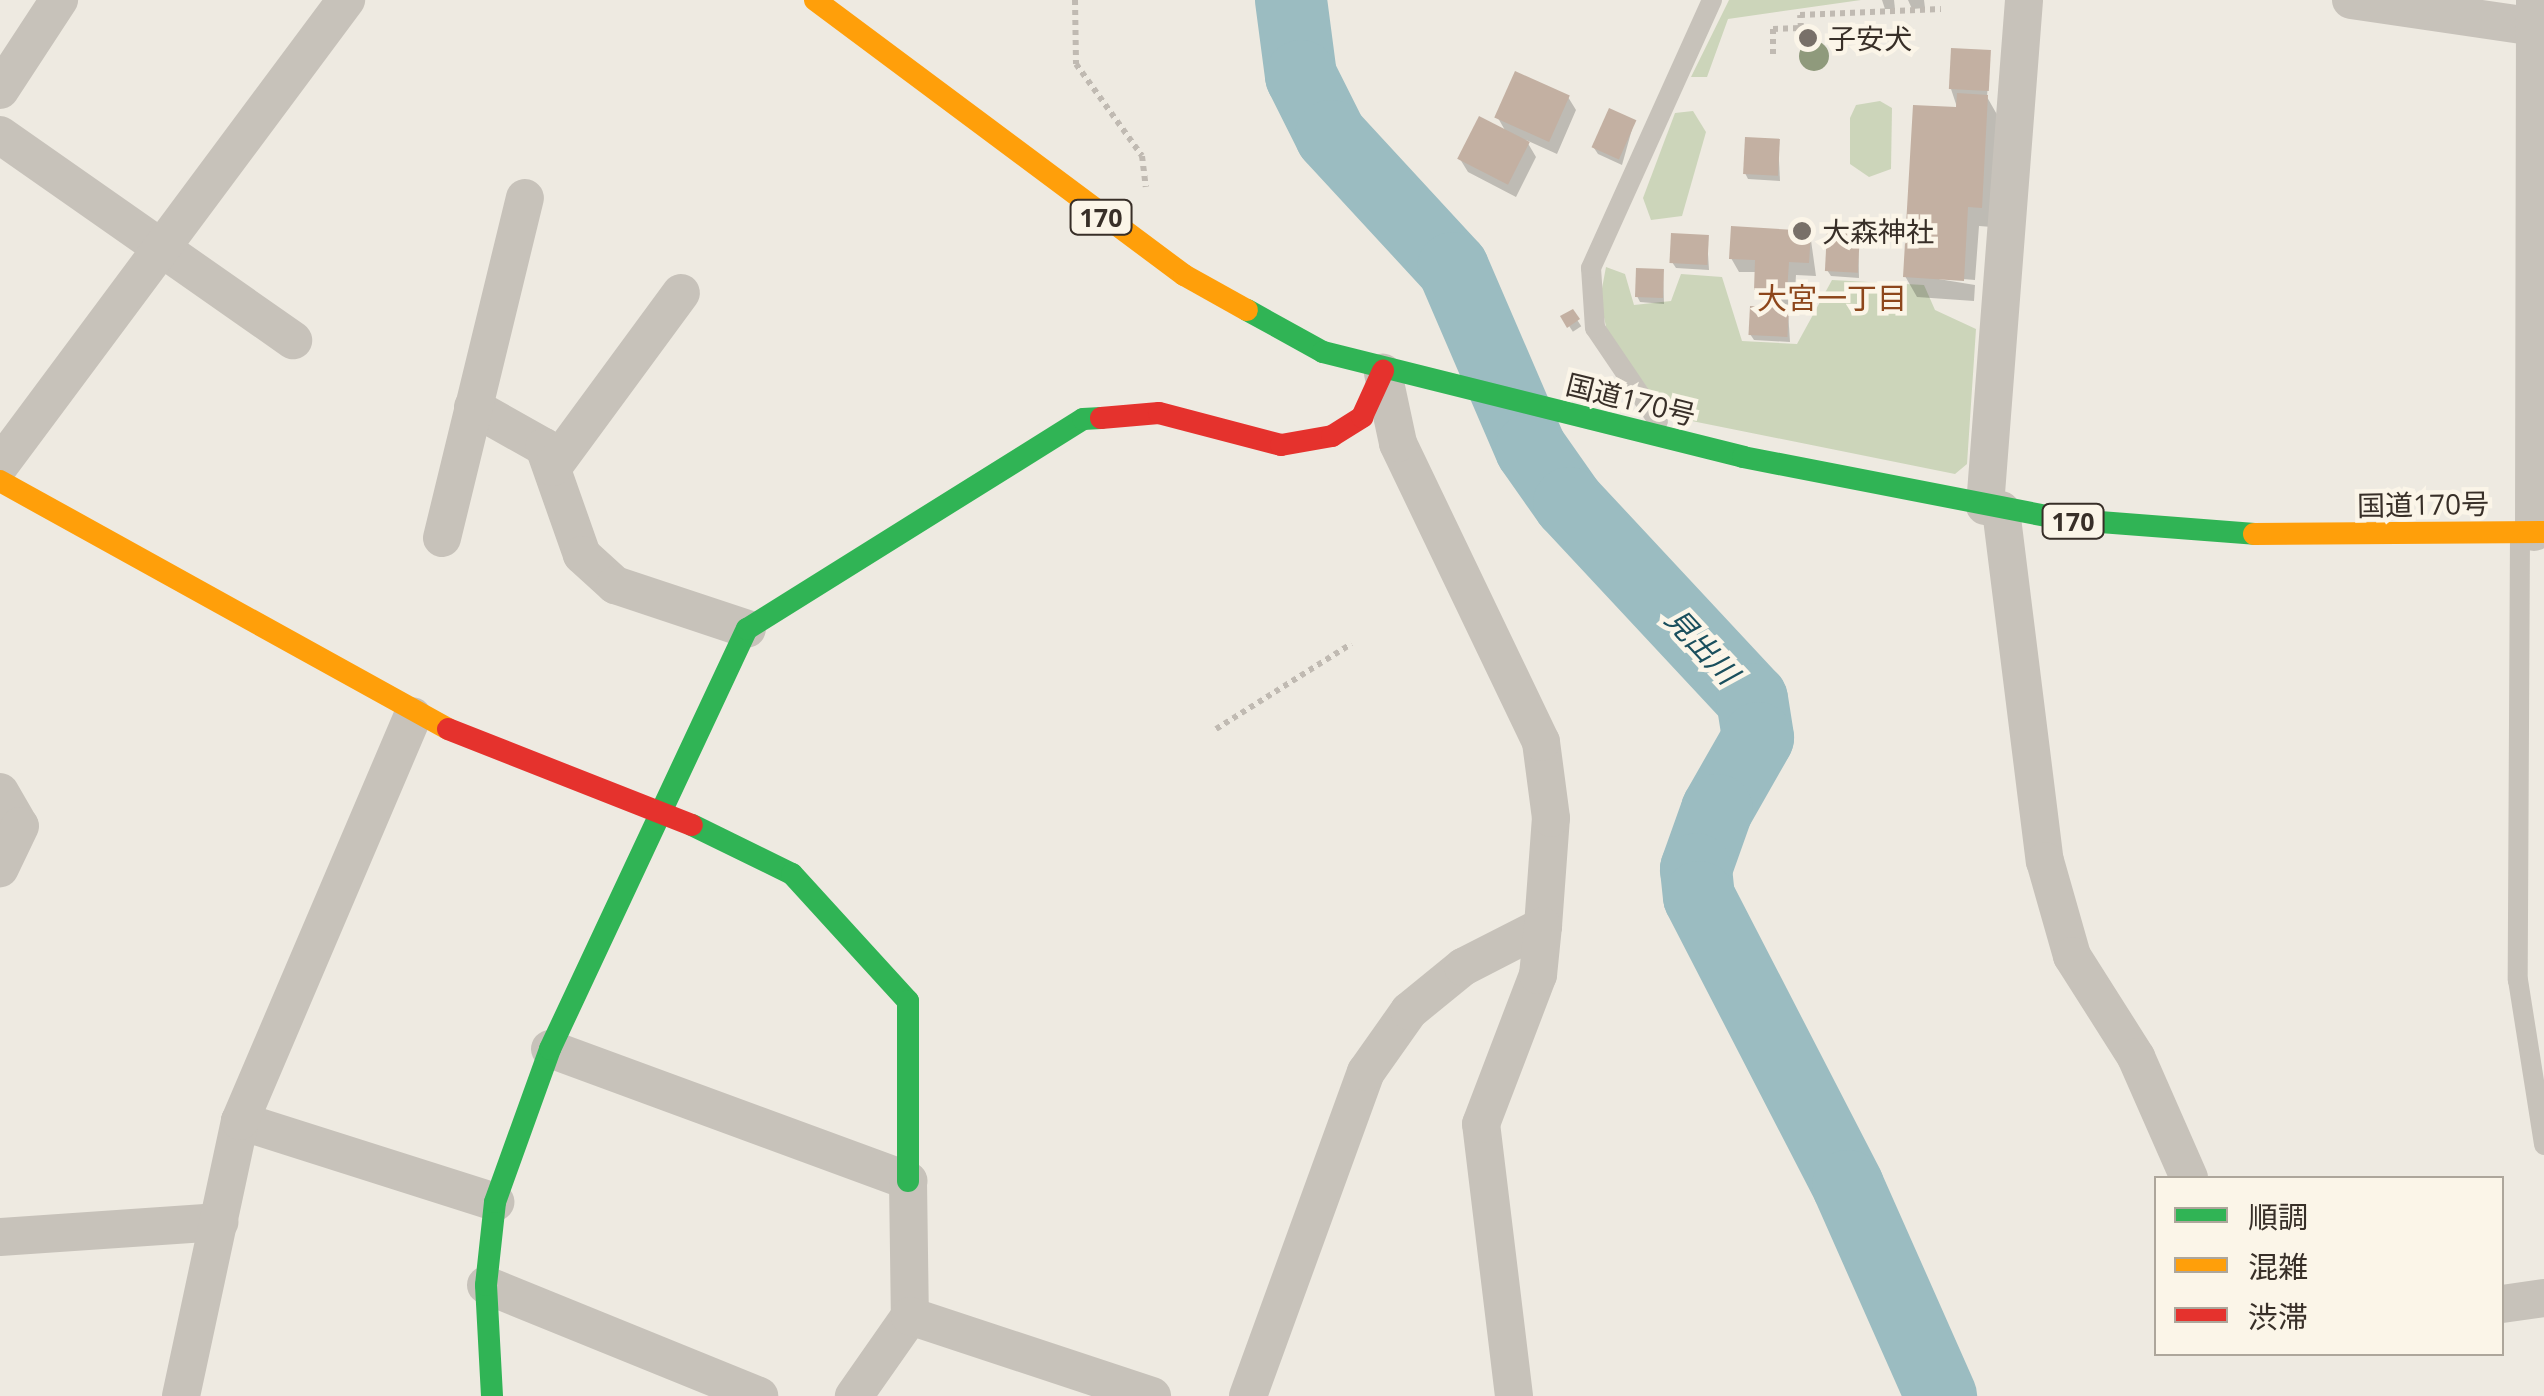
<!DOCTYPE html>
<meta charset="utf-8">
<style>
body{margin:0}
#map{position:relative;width:2544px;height:1396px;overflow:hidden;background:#eeeae1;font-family:"Open Sans","Noto Sans JP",sans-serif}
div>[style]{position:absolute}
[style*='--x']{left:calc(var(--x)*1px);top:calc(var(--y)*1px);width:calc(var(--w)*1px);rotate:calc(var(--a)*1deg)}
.green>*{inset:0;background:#ccd5ba}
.shadow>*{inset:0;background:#0003;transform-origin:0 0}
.river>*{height:72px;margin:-36px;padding:0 36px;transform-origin:36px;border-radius:36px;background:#9bbcc1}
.building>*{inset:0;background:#c3b0a2;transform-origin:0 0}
.path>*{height:6px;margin-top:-3px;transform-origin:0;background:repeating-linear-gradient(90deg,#c0bab2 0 5px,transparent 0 10px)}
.lane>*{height:20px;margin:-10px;padding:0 10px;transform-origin:10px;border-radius:10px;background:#c7c2ba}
.street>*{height:38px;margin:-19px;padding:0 19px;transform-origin:19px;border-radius:19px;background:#c7c2ba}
.fast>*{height:22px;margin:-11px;padding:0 11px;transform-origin:11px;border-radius:11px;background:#30b455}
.slow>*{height:22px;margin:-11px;padding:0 11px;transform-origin:11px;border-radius:11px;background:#ff9f0a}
.jam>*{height:22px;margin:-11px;padding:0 11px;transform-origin:11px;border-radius:11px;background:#e5322d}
.trees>*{width:30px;height:30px;margin:-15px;border-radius:50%;background:#8f9a7c}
.dots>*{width:28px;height:28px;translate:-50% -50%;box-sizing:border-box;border:5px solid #fbf5e8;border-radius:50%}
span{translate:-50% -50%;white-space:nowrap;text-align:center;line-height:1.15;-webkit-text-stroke:9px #fbf5e8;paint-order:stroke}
.shield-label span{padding:2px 8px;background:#fbf5e8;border:2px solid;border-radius:8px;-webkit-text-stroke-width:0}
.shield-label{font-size:25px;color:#382f28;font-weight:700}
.poi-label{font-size:28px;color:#382f28}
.left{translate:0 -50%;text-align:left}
.street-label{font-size:28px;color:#382f28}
.neighbourhood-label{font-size:30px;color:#8d461b}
.water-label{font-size:30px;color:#1a4f5d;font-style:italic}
.legend{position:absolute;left:2154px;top:1176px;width:350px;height:180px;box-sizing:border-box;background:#fbf5e8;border:2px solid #ada69b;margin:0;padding:12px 18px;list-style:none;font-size:30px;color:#382f28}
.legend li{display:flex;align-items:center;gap:20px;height:50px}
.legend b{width:50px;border:2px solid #ada69b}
</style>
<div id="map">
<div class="green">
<i style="clip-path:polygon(1729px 0,1861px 0,1728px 19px,1707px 77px,1691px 77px)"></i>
<i style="clip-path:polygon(1880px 101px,1892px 108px,1891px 169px,1869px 177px,1850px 164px,1850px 118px,1856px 105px)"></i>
<i style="clip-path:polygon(1693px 111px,1706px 132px,1682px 216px,1651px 220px,1643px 198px,1675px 113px)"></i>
<i style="clip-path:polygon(1606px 267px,1625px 274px,1634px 305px,1671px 301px,1681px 274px,1722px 277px,1742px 341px,1797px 344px,1832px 280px,1924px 285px,1935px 310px,1976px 329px,1967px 464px,1955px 474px,1667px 416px,1607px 331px,1600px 299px)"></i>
</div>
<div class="shadow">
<i style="clip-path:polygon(1894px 0,1895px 9px,1885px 9px,1882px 0)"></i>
<i style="clip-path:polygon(1908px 0,1924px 0,1925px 8px,1912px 9px)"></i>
<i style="clip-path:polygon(1990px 52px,1987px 97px,1999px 118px,1992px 227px,1979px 226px,1975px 280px,1914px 275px,1975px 285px,1974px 301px,1917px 297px,1905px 276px,1958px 110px,1951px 89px)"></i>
<i style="clip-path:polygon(1568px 97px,1576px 110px,1557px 154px,1526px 140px,1536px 157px,1516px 197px,1468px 172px,1460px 159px,1506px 132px,1498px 118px)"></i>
<i style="clip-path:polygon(1634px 122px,1622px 165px,1598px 154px,1594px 148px)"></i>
<i style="clip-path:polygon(1778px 141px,1780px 181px,1748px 179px,1745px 173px)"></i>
<i style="clip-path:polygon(1810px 233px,1816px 276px,1796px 275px,1794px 305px,1764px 303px,1757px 272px,1739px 272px,1731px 258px)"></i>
<i style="clip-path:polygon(1858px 235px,1859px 278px,1831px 276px,1827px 270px)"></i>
<i style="clip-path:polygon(1707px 238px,1709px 270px,1676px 268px,1672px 262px)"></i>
<i style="clip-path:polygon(1663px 272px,1664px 304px,1640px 302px,1637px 296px)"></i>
<i style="clip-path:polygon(1788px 311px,1790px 342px,1754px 340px,1750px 334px)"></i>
<i style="left:1572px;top:312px;width:17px;height:10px;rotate:57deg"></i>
</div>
<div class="river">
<i style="--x:1291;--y:0;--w:77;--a:82.5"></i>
<i style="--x:1301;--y:76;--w:67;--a:63.4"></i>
<i style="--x:1331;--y:136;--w:180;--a:47.3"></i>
<i style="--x:1453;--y:268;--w:197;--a:66.7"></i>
<i style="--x:1531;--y:449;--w:66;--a:54.9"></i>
<i style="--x:1569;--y:503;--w:268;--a:47"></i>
<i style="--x:1752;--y:699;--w:39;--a:81"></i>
<i style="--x:1758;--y:738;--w:83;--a:119.7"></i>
<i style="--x:1717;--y:810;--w:63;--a:109.6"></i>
<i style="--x:1696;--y:869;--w:28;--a:84"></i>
<i style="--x:1699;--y:897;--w:325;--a:62.7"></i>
<i style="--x:1848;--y:1186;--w:230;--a:66.1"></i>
</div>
<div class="building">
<i style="left:1951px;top:48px;width:40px;height:41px;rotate:3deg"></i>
<i style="left:1515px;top:71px;width:60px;height:51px;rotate:24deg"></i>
<i style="clip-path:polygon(1957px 93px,1988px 95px,1982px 208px,1968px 207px,1964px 281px,1903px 277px,1913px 105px,1956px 107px)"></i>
<i style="left:1609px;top:108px;width:30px;height:43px;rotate:24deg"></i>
<i style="left:1479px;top:116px;width:57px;height:48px;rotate:27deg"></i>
<i style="left:1745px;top:137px;width:35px;height:37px;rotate:3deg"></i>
<i style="clip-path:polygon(1731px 226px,1811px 231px,1809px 263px,1789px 262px,1787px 292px,1754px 290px,1755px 260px,1729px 259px)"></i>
<i style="left:1827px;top:231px;width:33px;height:40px;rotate:3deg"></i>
<i style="left:1671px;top:233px;width:38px;height:30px;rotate:3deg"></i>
<i style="left:1636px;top:268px;width:28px;height:29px;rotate:2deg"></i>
<i style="left:1750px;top:306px;width:39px;height:29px;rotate:3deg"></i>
<i style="clip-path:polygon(1573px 309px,1580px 319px,1567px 328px,1560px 316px)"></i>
</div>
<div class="path">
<i style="--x:1075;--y:0;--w:64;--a:89.1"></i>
<i style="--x:1076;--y:64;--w:113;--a:54.3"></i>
<i style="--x:1142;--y:156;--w:31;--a:83"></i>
<i style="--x:1773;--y:54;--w:25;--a:-90"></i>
<i style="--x:1773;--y:29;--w:28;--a:-2"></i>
<i style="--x:1801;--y:28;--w:13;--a:-94"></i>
<i style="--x:1800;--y:15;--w:141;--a:-2.4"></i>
<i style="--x:1216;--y:729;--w:160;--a:-32.2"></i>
</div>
<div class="lane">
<i style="--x:1658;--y:421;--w:112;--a:-124.1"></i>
<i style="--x:1595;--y:328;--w:60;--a:-93.8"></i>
<i style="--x:1591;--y:268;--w:294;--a:-65.7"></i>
<i style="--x:2520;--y:534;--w:446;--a:90.3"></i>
<i style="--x:2518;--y:980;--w:167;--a:81"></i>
</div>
<div class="street">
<i style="--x:2351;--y:0;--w:186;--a:8.3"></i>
<i style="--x:0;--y:90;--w:108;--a:-56.8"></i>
<i style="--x:0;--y:135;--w:358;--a:35"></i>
<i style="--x:473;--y:407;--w:81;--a:29.4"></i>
<i style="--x:544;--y:447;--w:114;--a:70.6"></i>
<i style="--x:582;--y:555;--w:45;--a:42.3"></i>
<i style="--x:615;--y:585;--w:139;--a:18.4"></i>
<i style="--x:0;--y:465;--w:580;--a:-53.35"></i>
<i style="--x:553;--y:467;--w:216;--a:-53.7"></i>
<i style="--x:1985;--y:506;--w:508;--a:-85.59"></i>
<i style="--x:2001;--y:510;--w:354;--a:82.9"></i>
<i style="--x:2045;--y:861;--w:99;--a:74.1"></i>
<i style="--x:2072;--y:956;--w:120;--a:57.6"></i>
<i style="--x:2136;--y:1057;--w:132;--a:66.3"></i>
<i style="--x:2534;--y:532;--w:532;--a:-89.89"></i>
<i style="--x:442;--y:538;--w:350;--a:-76.3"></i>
<i style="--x:0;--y:792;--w:39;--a:60"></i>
<i style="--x:20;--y:826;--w:47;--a:115.5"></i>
<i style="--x:550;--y:1049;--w:382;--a:20.2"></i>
<i style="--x:908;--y:1181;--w:135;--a:89.2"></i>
<i style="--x:910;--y:1316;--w:98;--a:125"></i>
<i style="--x:240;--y:1121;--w:268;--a:17.6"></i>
<i style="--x:0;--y:1237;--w:220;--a:-3.9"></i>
<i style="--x:486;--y:1285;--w:295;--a:22.1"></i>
<i style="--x:2502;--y:1304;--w:42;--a:-8.1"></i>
<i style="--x:910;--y:1316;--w:255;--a:18.3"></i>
<i style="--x:181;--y:1396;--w:281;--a:-77.9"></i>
<i style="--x:240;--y:1121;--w:440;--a:-66.9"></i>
<i style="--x:1248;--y:1396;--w:345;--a:-70"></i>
<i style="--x:1366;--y:1072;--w:75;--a:-54.8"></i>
<i style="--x:1409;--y:1011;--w:70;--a:-39.2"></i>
<i style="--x:1463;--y:967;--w:90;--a:-27.1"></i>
<i style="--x:1543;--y:926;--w:108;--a:-85.8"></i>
<i style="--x:1551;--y:818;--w:77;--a:-97.5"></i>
<i style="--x:1541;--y:742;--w:331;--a:-115.6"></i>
<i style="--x:1398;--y:443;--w:72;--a:-102.1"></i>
<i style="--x:1514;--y:1396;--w:274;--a:-96.9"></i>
<i style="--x:1481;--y:1124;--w:160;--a:-69.1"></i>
<i style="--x:1538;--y:975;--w:49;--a:-84.2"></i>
</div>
<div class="fast">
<i style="--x:1247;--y:310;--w:87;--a:28.9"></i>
<i style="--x:1323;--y:352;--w:433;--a:14"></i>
<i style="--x:1743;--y:457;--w:324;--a:11"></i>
<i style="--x:2061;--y:519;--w:194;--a:4.4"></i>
<i style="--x:692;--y:825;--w:111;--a:26.1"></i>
<i style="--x:792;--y:874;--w:172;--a:47.6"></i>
<i style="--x:908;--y:1001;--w:180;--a:90"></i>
<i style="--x:492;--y:1396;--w:111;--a:-93.1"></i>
<i style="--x:486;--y:1285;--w:83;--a:-83.8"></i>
<i style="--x:495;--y:1202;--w:163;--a:-70.2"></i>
<i style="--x:550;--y:1049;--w:464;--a:-64.9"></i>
<i style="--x:747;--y:629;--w:396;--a:-32"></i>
<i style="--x:1083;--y:419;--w:18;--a:-3"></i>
</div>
<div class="slow">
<i style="--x:815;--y:0;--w:460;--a:36.7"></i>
<i style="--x:1184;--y:275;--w:72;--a:29.1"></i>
<i style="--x:0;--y:481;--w:512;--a:28.97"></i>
<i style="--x:2254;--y:534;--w:290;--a:-0.4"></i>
</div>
<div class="jam">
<i style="--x:1101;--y:418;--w:58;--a:-4.9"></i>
<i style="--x:1159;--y:413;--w:126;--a:14.7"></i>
<i style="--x:1281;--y:445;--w:52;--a:-10"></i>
<i style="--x:1332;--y:436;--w:36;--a:-32"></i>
<i style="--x:1362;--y:417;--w:51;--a:-65.5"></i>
<i style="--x:448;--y:729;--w:262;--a:21.5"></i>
</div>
<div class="trees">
<i style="left:1814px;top:56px"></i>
</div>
<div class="dots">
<i style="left:1808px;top:38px;background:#787069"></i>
<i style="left:1802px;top:231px;background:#787069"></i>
</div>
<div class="shield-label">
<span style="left:1101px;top:217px">170</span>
<span style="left:2073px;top:521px">170</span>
</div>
<div class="poi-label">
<span class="left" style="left:1828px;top:38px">子安犬</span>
<span class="left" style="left:1822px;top:231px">大森神社</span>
</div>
<div class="street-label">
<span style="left:1631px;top:399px;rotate:14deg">国道170号</span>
<span style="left:2423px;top:504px;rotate:-1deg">国道170号</span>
</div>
<div class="neighbourhood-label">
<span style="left:1832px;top:298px">大宮一丁目</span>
</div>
<div class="water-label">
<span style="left:1702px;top:646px;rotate:47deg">見出川</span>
</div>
<ul class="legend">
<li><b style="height:12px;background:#30b455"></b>順調</li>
<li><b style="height:12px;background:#ff9f0a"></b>混雑</li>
<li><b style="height:12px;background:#e5322d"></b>渋滞</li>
</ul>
</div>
